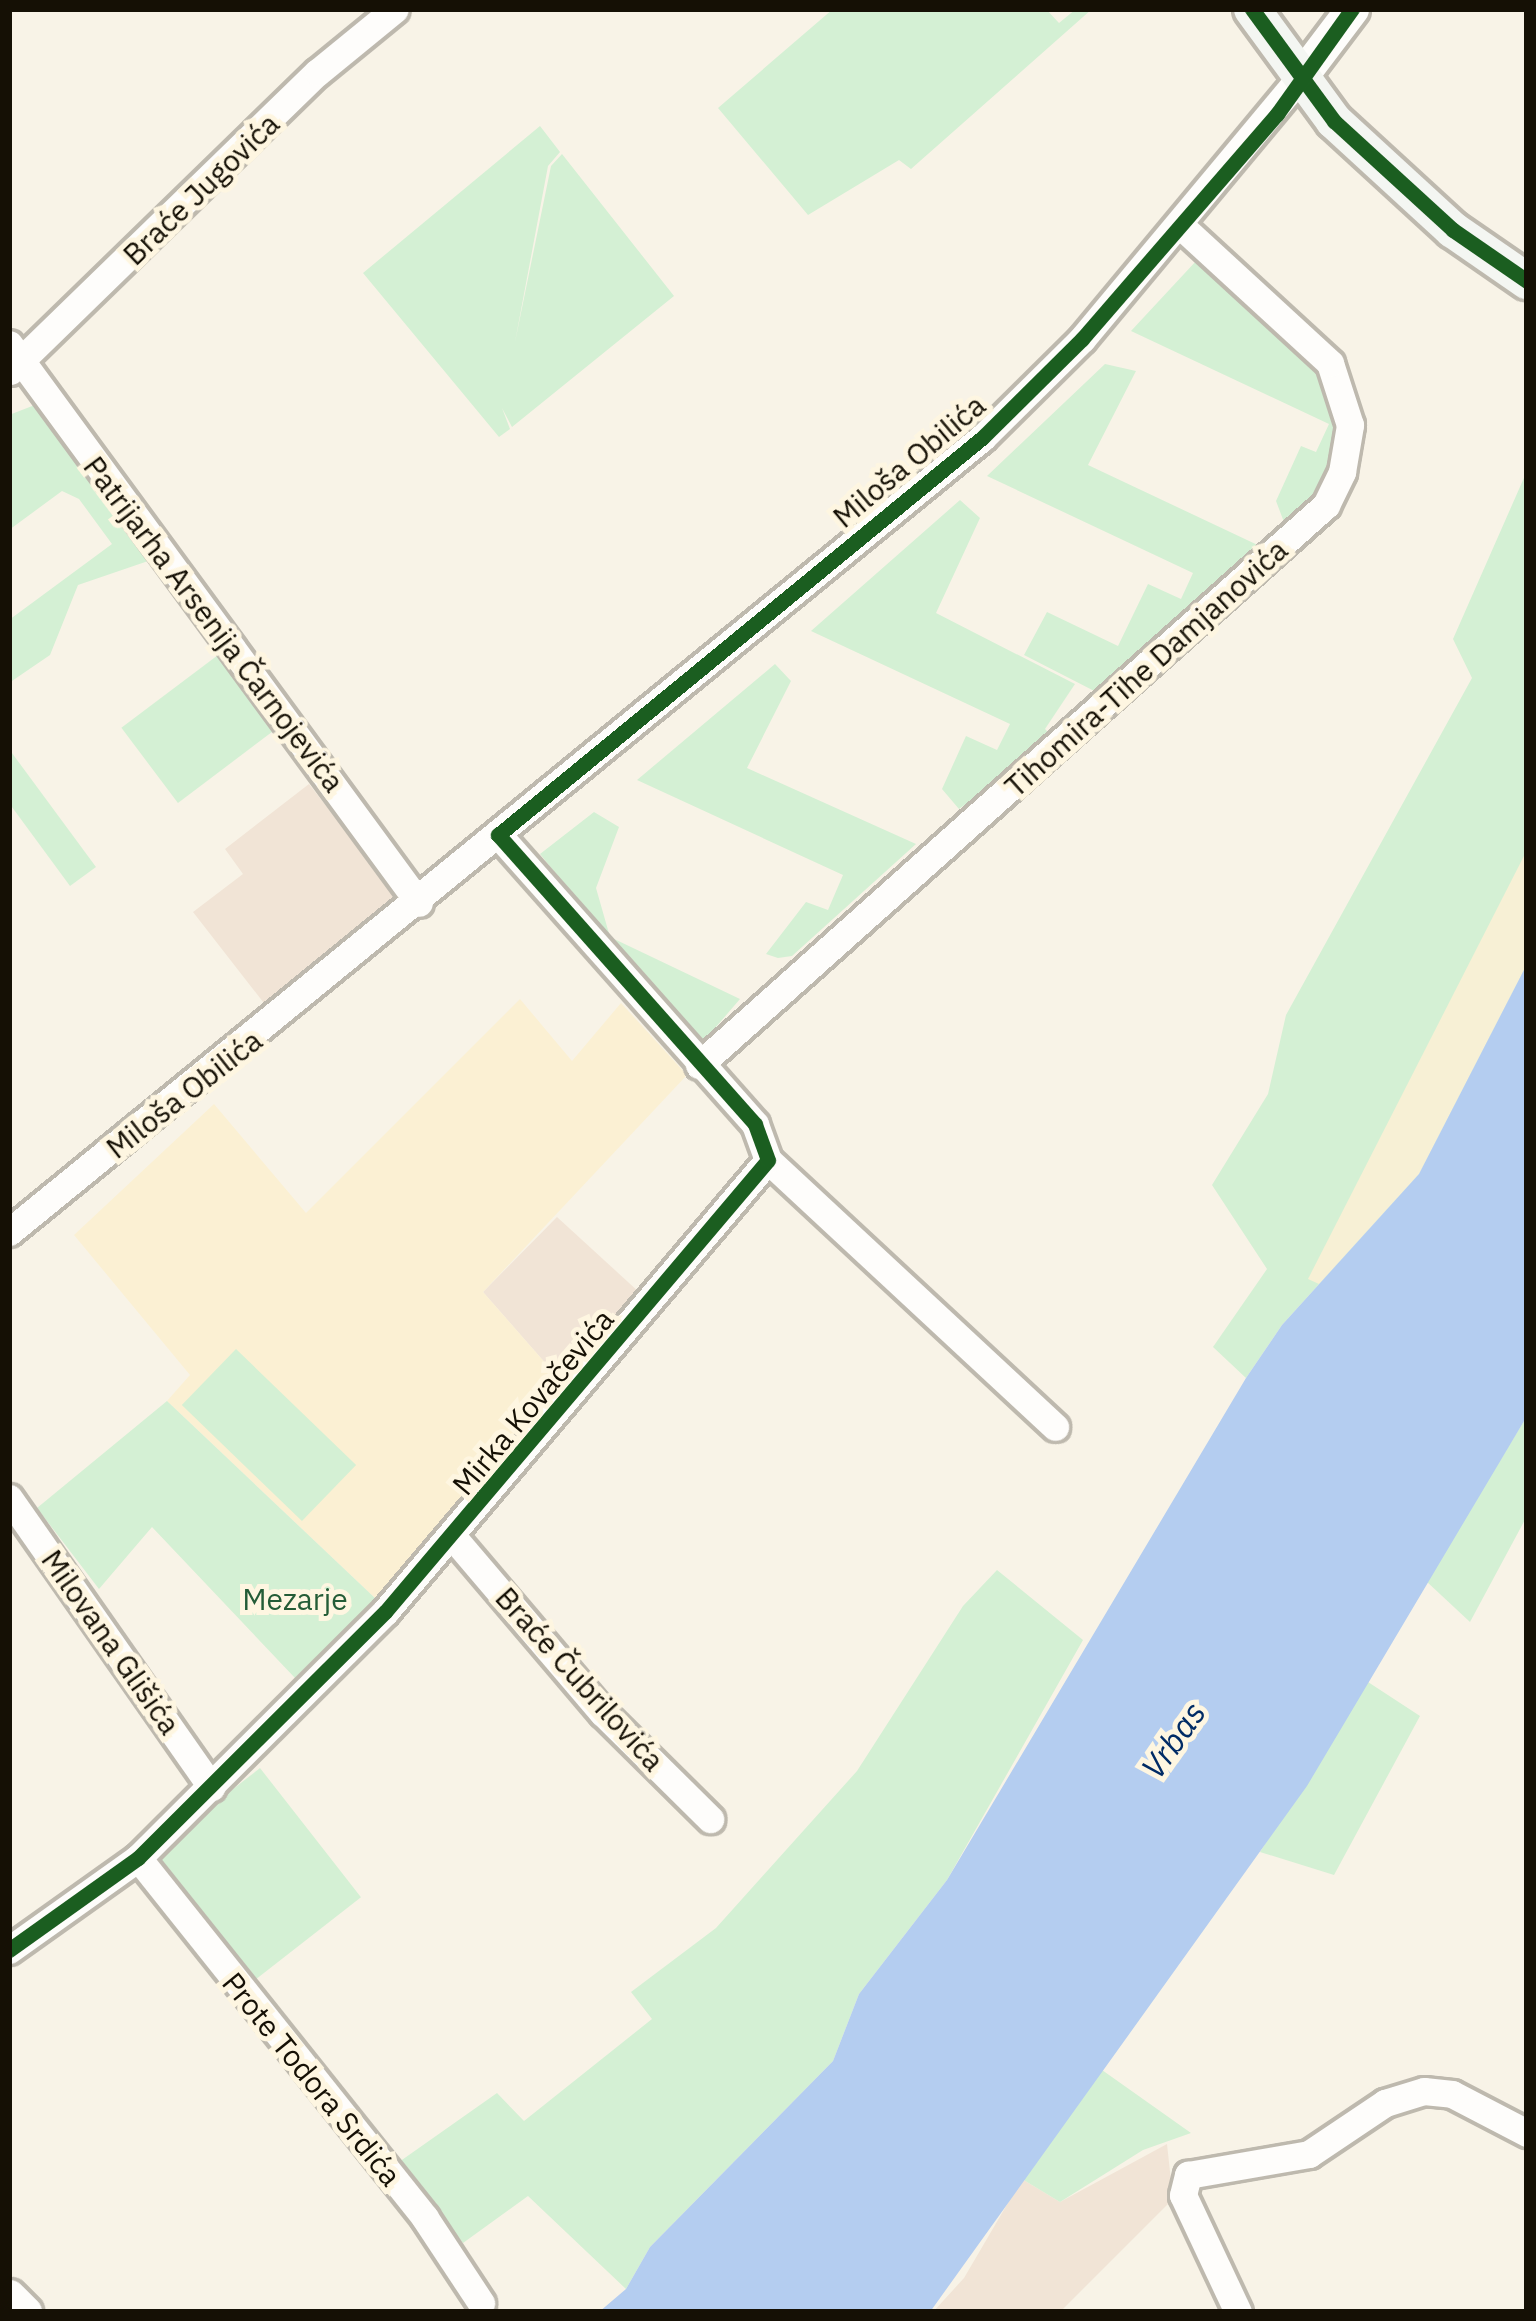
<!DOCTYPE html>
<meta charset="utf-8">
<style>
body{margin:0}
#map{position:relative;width:1536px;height:2321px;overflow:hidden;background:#f8f3e7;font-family:"IBM Plex Sans",sans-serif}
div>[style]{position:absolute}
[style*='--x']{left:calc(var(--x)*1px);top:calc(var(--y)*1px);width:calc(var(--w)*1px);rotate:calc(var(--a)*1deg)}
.commercial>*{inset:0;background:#f1e4d6}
.built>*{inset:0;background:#fbf0d3}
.green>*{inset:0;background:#d4f0d4;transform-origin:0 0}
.sand>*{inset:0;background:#f7f0d5}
.water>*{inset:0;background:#b4cdf0}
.roads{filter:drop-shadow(3px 0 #beb9ae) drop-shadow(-3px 0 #beb9ae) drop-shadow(0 3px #beb9ae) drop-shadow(0 -3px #beb9ae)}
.minor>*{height:27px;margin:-13.5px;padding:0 13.5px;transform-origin:13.5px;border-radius:13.5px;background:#fefdfb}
.tertiary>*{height:33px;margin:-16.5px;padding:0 16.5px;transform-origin:16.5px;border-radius:16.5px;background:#fefdfb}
.secondary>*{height:36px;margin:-18px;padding:0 18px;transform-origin:18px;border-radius:18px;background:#f4f6f2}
.cycleway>*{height:15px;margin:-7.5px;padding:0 7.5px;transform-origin:7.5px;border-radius:7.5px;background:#1b5e20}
span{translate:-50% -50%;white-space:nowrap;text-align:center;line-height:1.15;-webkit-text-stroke:10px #fef6e1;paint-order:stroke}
.street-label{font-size:30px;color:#151005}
.park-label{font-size:30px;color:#245c37}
.water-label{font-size:33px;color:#002b65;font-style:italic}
.frame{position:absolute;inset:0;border:12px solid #151005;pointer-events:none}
</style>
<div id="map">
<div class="commercial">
<i style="clip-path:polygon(309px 784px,401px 902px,267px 1007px,193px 912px,243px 874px,225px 849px)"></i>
<i style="clip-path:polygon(557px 1217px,640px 1293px,561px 1381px,483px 1292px)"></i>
<i style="clip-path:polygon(1167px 2144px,1173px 2199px,1060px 2312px,933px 2312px,964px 2278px,1022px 2179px,1060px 2202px)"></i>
</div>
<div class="built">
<i style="clip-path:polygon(520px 999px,572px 1061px,621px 1003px,687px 1075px,483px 1292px,561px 1381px,376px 1599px,167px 1401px,190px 1375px,74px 1235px,214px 1104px,306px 1213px)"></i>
</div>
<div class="green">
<i style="clip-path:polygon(833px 9px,1046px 9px,1059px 23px,1076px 9px,1092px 9px,911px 169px,899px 160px,808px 215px,718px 108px)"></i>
<i style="clip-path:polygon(540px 126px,560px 152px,548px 166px,515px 342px,551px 166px,562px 154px,674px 296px,512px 427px,502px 408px,510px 429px,499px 437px,363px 273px)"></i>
<i style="clip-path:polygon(1197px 260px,1306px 351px,1338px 421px,1320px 492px,1284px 522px,1276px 501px,1301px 446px,1316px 452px,1329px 424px,1131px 331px)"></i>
<i style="clip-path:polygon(1105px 364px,1136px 371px,1088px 465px,1264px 548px,1106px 697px,1024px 655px,1047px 612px,1118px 646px,1148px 584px,1181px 599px,1193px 573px,987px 476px)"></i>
<i style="clip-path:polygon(40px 403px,154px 559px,78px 585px,50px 655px,9px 683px,9px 620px,112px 544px,79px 499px,62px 491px,9px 530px,9px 415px)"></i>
<i style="clip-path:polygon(1527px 471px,1527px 964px,1419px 1174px,1282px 1325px,1246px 1378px,1213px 1347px,1267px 1269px,1212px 1185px,1268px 1094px,1286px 1015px,1472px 678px,1453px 639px)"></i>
<i style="clip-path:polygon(960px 500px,980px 518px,936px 613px,1075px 684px,1045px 729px,1054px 738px,959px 809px,942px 789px,966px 736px,997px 750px,1010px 724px,811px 631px)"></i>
<i style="left:230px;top:646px;width:94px;height:136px;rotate:53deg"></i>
<i style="clip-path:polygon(775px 664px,791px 681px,747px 768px,916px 844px,792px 956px,778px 958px,766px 954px,806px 902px,828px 910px,843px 875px,637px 780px)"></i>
<i style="clip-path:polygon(9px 749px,96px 867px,70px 886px,9px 803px)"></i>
<i style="clip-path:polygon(594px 812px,619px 827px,596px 888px,610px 937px,740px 999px,697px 1049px,540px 854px)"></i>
<i style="left:236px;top:1349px;width:167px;height:78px;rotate:44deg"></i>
<i style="clip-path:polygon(167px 1401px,376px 1599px,295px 1678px,152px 1527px,99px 1589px,37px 1508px)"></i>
<i style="clip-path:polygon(1527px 1416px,1527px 1516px,1470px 1622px,1426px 1581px)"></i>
<i style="clip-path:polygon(997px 1570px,1083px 1640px,947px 1880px,859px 1994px,833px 2061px,650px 2247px,626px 2289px,528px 2196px,463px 2243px,399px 2162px,497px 2093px,524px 2121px,652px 2019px,631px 1992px,716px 1928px,857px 1771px,963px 1606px)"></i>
<i style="clip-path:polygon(1368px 1682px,1420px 1716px,1334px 1875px,1260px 1852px)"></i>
<i style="left:260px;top:1768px;width:164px;height:141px;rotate:52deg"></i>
<i style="clip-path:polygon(1102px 2070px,1191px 2133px,1143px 2150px,1060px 2202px,1022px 2179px)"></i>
</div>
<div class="sand">
<i style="clip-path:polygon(1527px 850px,1527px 964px,1419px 1174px,1319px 1284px,1308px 1279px)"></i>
</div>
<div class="water">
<i style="clip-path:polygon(1527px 964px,1527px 1416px,1307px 1786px,930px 2312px,599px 2312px,626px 2289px,650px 2247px,833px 2061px,859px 1994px,947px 1880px,1246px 1378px,1282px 1325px,1419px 1174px)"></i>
</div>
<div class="roads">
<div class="minor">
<i style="--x:9;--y:344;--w:693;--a:53.74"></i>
<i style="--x:10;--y:371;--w:429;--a:-44.2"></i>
<i style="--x:318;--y:72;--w:99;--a:-39.3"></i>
<i style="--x:699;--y:1065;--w:841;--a:-41.77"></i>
<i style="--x:1326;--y:505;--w:37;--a:-64"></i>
<i style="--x:1342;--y:472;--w:48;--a:-80.3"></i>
<i style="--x:1350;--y:425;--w:65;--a:-107.9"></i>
<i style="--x:1330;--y:363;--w:205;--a:-137.4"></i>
<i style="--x:768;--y:1160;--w:392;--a:42.9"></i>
<i style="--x:9;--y:1232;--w:1257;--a:-39.22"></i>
<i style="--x:983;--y:437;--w:139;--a:-44.7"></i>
<i style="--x:1082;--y:339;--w:344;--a:-50.2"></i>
<i style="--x:9;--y:1498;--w:353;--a:55"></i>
<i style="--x:453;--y:1537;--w:231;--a:49.6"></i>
<i style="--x:603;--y:1713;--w:151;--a:44.7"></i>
<i style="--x:138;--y:1858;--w:460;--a:51.4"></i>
<i style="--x:425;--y:2218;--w:102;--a:56.6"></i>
<i style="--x:9;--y:1950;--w:158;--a:-35.5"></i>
<i style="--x:138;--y:1858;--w:349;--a:-44.9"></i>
<i style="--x:385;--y:1612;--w:592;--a:-49.72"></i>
<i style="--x:768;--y:1160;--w:38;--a:-110"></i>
<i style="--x:755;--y:1124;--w:387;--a:-131.6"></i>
<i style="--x:1238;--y:2312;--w:129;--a:-115.2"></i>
<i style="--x:1183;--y:2195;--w:21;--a:-76"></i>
<i style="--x:1188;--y:2175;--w:123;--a:-9.8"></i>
<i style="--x:1309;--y:2154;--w:92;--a:-33.9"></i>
<i style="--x:1385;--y:2103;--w:41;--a:-17.1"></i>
<i style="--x:1424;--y:2091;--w:28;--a:6"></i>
<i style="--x:1452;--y:2094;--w:85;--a:27.5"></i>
</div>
<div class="tertiary">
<i style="--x:1302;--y:75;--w:83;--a:-52.9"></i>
<i style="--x:9;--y:2296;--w:23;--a:45"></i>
</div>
<div class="secondary">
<i style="--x:1252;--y:9;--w:139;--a:53.8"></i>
<i style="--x:1334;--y:121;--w:161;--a:42.5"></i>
<i style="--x:1453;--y:230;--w:90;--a:34.6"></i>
</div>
</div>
<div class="cycleway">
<i style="--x:1252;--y:9;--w:139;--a:53.8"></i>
<i style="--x:1334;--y:121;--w:161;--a:42.5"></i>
<i style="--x:1453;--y:230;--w:90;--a:34.6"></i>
<i style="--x:9;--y:1950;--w:158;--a:-35.5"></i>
<i style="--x:138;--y:1858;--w:349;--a:-44.9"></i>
<i style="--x:385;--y:1612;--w:592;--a:-49.72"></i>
<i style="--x:768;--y:1160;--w:38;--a:-110"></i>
<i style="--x:755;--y:1124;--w:387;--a:-131.6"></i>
<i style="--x:498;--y:835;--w:627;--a:-39.37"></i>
<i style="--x:983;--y:437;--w:139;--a:-44.7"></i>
<i style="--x:1082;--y:339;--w:298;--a:-49.1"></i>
<i style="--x:1277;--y:114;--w:129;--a:-54.5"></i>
</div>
<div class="street-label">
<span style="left:201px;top:189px;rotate:-44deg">Braće Jugovića</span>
<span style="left:909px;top:461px;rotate:-40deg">Miloša Obilića</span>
<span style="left:214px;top:624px;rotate:53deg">Patrijarha Arsenija Čarnojevića</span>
<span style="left:1146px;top:668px;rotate:-42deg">Tihomira-Tihe Damjanovića</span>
<span style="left:184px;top:1094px;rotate:-38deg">Miloša Obilića</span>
<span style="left:533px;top:1402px;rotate:-50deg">Mirka Kovačevića</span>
<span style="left:111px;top:1642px;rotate:55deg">Milovana Glišića</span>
<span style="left:580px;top:1679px;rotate:48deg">Braće Čubrilovića</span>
<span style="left:312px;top:2079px;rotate:51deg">Prote Todora Srdića</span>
</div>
<div class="park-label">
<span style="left:295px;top:1599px">Mezarje</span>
</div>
<div class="water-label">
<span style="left:1173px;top:1740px;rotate:-55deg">Vrbas</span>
</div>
<div class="frame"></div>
</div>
